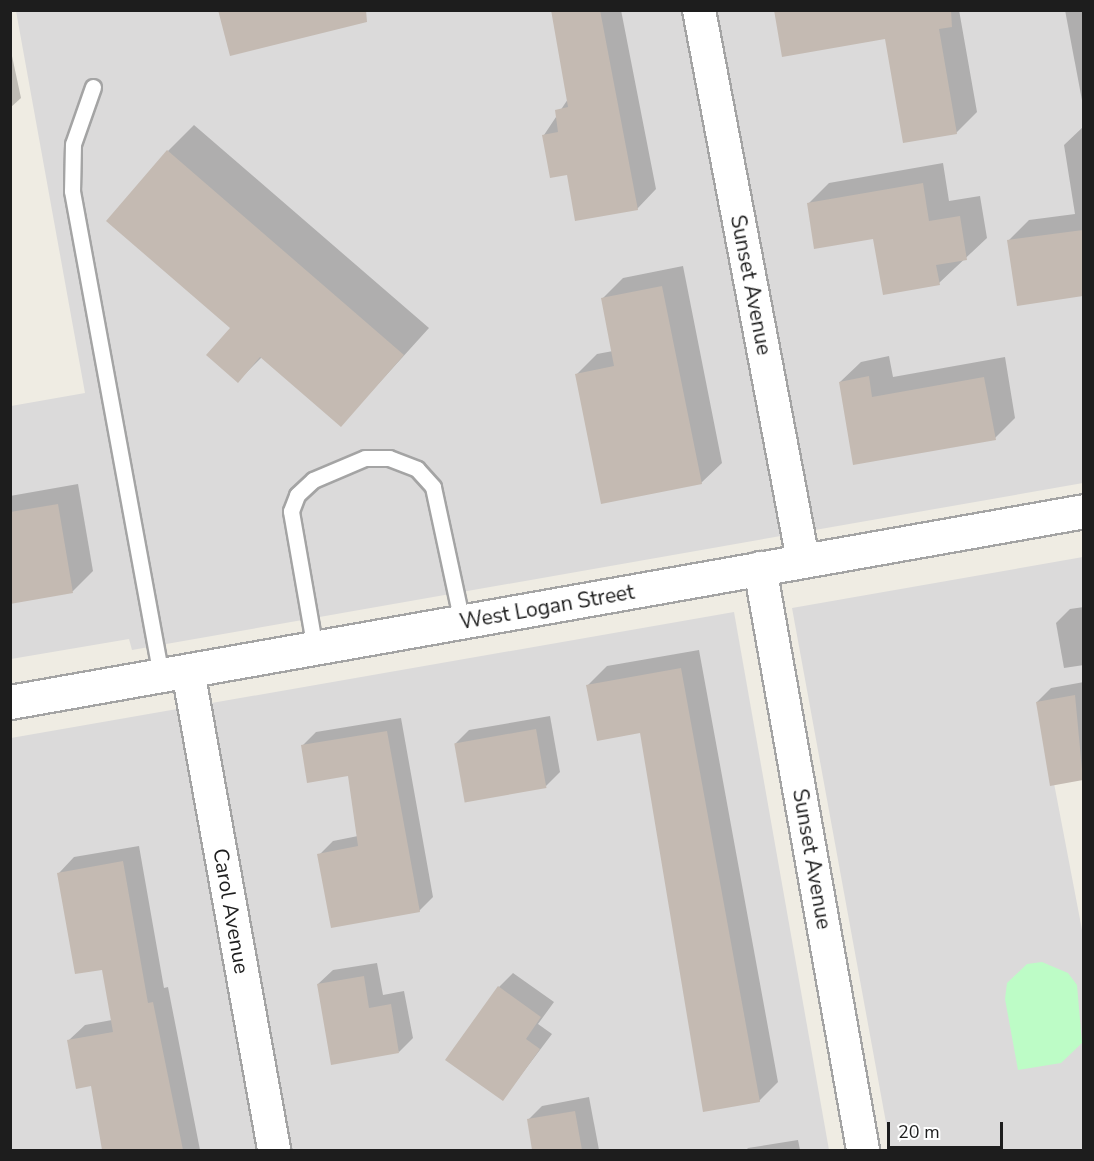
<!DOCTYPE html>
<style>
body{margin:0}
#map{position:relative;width:1094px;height:1161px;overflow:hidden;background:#efece3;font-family:"Nunito Sans",sans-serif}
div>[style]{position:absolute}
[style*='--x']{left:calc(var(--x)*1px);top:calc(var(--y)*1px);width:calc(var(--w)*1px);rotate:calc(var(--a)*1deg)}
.residential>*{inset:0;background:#dbdada}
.park>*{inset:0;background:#bdfcc6}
.shadow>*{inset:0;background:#0003}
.building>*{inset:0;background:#c4bab2;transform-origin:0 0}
.roads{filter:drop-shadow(2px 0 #a4a4a4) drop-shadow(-2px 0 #a4a4a4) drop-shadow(0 2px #a4a4a4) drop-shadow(0 -2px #a4a4a4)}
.service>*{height:15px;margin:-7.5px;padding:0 7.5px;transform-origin:7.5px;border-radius:7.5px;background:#fff}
.minor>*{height:32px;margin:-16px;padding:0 16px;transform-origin:16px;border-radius:16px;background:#fff}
.tertiary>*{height:33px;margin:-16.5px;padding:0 16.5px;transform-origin:16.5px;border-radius:16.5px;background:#fff}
span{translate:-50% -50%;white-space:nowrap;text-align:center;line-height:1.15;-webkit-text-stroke:4.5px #fff;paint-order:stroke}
.street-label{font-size:21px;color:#1d1d1d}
.frame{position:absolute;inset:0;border:12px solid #1d1d1d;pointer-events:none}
.scale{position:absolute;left:887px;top:1122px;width:116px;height:27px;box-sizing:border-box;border:3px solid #1d1d1d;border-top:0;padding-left:8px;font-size:18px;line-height:21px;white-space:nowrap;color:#1d1d1d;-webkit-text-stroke:4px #fff;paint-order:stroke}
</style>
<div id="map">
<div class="residential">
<i style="clip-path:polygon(16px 11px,1083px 11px,1083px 483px,132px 650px,129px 639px,11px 659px,11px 406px,85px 393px)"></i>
<i style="clip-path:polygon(1083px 557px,1083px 772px,1053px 778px,1083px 935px,1083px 1150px,891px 1150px,792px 608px)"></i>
<i style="clip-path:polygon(734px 612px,829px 1150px,11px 1150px,11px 738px)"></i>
</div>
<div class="park">
<i style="clip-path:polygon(1042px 962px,1068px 973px,1077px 985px,1082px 1043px,1061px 1063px,1018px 1070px,1005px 999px,1007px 983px,1027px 964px)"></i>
</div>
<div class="shadow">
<i style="clip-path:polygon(552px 10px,621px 10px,656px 189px,637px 209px,568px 173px,544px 135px,568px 99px)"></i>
<i style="clip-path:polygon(775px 10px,959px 10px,977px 112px,956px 133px,886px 37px)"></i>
<i style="clip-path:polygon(1065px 10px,1084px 10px,1084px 111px)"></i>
<i style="clip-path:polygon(12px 56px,21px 98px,10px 108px,10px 57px)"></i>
<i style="clip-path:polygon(194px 125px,429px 328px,341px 425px,262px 357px,238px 381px,232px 328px,168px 151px)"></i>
<i style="clip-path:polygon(1084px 126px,1084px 294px,1019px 304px,1008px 241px,1029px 220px,1075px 214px,1064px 145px)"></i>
<i style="clip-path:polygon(943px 163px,949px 201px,980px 196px,987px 238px,939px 283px,875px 237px,808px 204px,829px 183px)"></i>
<i style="clip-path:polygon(683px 266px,722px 463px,701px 483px,577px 374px,597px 354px,613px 351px,603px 298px,623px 278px)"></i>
<i style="clip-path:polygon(889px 356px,893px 377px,1005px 357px,1015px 418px,995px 438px,855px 463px,840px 382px,861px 362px)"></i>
<i style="clip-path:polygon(78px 484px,93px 571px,73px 591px,10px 603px,10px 496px)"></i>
<i style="clip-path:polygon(1084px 607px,1084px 665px,1064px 668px,1056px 623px,1070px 609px)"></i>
<i style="clip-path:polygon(699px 650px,778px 1082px,759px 1101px,642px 731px,588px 685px,607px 666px)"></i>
<i style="clip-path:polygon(1084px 682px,1084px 779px,1052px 784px,1037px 702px,1051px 688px)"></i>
<i style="clip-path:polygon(550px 716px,560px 772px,546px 786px,455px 744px,469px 730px)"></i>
<i style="clip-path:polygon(401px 718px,433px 897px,419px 911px,319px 855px,333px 841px,358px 836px,349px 774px,302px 746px,316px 732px)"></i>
<i style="clip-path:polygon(139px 846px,164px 988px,168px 987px,200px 1150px,104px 1150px,92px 1085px,69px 1040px,85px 1025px,112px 1020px,103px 968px,59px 873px,74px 857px)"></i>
<i style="clip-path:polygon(377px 963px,383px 995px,404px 991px,413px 1038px,399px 1052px,318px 984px,333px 970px)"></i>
<i style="clip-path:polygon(513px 973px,554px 1002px,538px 1024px,552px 1034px,503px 1099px,499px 987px)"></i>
<i style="clip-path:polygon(589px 1097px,599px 1150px,534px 1150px,528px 1120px,542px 1106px)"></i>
<i style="clip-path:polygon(798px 1140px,800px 1150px,746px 1150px,748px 1148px)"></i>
</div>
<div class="building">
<i style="clip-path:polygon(218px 10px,366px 10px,367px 22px,230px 56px)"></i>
<i style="clip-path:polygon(551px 10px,600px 10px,638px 210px,575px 221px,567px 175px,550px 178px,542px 135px,558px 132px,555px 110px,568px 107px)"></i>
<i style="clip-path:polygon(774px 10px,951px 10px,952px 27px,939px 29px,957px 134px,903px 143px,885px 39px,782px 57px)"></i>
<i style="clip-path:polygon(167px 150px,404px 355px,341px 427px,260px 357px,238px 383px,206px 355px,230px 328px,106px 221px)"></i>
<i style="clip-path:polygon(923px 183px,929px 221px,960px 216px,967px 260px,936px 265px,940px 285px,883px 295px,873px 239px,814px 249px,807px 203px)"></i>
<i style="clip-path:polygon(1083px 230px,1083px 296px,1017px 306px,1007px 240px)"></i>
<i style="clip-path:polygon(662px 286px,702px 484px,601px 504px,575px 374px,614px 366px,601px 298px)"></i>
<i style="clip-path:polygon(869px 376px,872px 397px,984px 377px,996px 440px,853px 465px,839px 382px)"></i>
<i style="clip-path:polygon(58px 504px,73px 593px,10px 604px,10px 512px)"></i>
<i style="clip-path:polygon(681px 668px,760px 1102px,703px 1112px,640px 733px,597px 741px,586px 685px)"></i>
<i style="clip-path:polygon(1075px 695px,1083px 780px,1050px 786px,1036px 702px)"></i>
<i style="left:536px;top:729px;width:60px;height:83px;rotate:80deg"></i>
<i style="clip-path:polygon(387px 731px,420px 912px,331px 928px,317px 854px,358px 846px,348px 776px,307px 783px,301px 745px)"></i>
<i style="clip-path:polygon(123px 861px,148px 1003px,153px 1002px,183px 1150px,102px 1150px,91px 1086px,76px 1089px,67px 1040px,113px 1032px,102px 970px,75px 974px,57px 873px)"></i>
<i style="clip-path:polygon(364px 976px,369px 1008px,391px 1004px,399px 1053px,331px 1065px,317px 984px)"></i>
<i style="clip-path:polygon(498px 986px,541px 1017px,526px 1039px,540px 1049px,503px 1101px,445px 1060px)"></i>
<i style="clip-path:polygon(575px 1111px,582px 1150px,532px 1150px,527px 1119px)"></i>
</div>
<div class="roads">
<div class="service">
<i style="--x:93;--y:87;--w:60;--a:109.3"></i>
<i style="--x:73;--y:144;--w:47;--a:91.2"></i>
<i style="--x:72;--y:191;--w:493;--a:79.6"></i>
<i style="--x:315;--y:649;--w:140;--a:-99.9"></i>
<i style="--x:291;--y:511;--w:17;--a:-69"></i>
<i style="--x:297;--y:495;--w:22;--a:-43"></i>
<i style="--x:313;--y:480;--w:56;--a:-22.9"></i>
<i style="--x:365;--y:458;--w:24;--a:0"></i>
<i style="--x:389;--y:458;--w:30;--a:21"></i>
<i style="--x:417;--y:469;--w:24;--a:48"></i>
<i style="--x:433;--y:487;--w:138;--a:77.9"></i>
</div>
<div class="minor">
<i style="--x:699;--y:10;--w:560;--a:79.29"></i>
<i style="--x:760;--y:568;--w:591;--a:79.96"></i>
<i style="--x:188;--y:671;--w:487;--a:79.8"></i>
</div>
<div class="tertiary">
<i style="--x:10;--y:702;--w:1091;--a:-10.08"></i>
</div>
</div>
<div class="street-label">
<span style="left:751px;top:285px;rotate:79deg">Sunset Avenue</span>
<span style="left:547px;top:607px;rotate:-10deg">West Logan Street</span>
<span style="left:812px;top:859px;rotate:80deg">Sunset Avenue</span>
<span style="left:231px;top:911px;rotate:80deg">Carol Avenue</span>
</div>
<div class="frame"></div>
<div class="scale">20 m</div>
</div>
